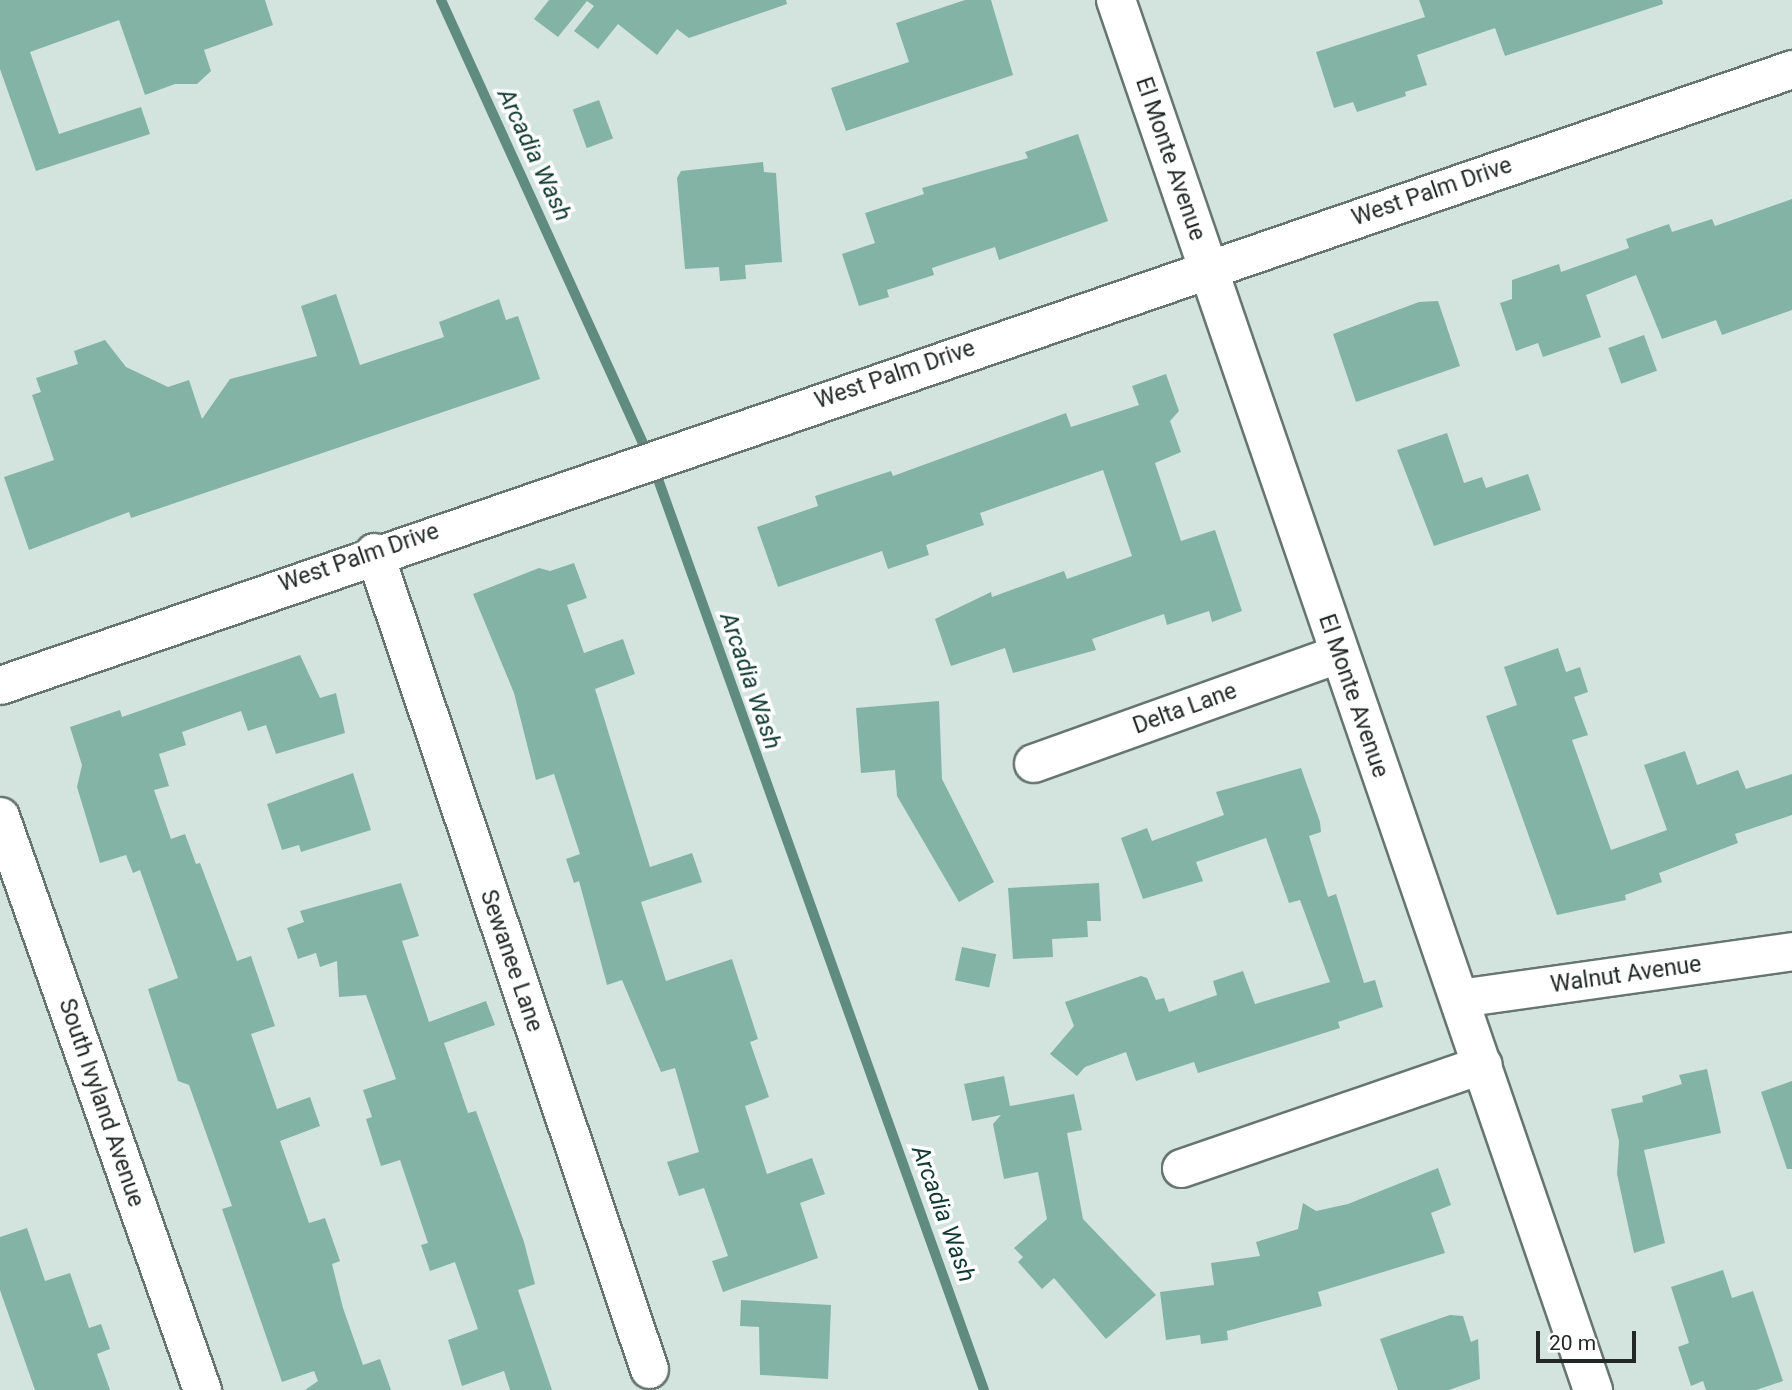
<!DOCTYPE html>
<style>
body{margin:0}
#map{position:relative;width:1792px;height:1390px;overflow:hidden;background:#d3e4de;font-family:Roboto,sans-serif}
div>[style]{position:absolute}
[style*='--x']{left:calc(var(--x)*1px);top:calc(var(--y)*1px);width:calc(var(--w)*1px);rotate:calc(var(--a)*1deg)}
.stream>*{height:10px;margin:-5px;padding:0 5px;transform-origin:5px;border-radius:5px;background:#5f8c7e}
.building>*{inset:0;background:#83b3a4;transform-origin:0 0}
.roads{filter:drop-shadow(2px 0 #667570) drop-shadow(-2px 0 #667570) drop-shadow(0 2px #667570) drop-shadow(0 -2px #667570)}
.street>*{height:37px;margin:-18.5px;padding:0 18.5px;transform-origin:18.5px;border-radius:18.5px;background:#fff}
.secondary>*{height:38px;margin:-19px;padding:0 19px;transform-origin:19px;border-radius:19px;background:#fff}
span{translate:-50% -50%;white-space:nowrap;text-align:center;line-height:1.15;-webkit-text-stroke:7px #fff;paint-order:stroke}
.street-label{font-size:23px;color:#212825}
.water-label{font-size:24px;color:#0f3a30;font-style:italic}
.scale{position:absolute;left:1536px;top:1331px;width:100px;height:32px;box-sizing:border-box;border:4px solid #212825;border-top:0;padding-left:9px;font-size:21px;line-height:24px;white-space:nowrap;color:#212825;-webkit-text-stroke:5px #fff;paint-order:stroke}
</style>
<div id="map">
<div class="stream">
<i style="--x:441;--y:0;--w:499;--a:65.5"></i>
<i style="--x:654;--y:468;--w:979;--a:70.31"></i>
</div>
<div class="building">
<i style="clip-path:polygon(0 0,265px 0,273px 25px,204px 50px,211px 71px,197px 84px,175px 84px,145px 95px,119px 20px,30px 52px,59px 134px,141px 107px,150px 134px,36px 171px,0 69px)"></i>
<i style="clip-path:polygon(549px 0,786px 0,787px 4px,689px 38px,677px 29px,657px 55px,618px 24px,598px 49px,574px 31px,594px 6px,587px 1px,558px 37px,534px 19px)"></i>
<i style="clip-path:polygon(965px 0,991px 0,1013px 75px,846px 131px,831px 88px,909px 62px,896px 23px)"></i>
<i style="clip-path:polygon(1419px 0,1662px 0,1663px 4px,1505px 56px,1495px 28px,1417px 55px,1427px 85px,1405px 92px,1406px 96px,1357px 112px,1353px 102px,1334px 108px,1316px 52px,1425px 17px)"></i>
<i style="left:599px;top:100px;width:41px;height:28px;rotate:70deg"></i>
<i style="clip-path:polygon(1078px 134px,1108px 221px,999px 260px,995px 247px,932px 268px,934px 275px,887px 290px,889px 297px,859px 306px,842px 254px,875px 243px,865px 213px,924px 194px,922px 188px,1028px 158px,1025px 152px)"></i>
<i style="clip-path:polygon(763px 162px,764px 172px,776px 173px,782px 262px,745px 265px,746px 279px,720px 281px,719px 267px,685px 269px,677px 178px,681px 171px)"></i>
<i style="clip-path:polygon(1792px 199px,1792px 310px,1722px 335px,1716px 320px,1662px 339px,1636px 275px,1586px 295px,1601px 337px,1543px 357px,1538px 343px,1516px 351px,1500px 303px,1512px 299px,1512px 280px,1559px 264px,1561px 272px,1629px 248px,1626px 239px,1669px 224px,1672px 232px,1712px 219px,1715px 226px)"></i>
<i style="clip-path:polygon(336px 294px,360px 365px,444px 337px,439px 322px,499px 299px,506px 320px,518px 316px,540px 379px,131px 518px,129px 512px,29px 550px,4px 477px,54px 460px,32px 395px,41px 392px,36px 378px,78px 364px,74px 351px,105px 340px,126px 367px,168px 387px,189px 380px,202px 419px,230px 379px,317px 356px,301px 306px)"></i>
<i style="clip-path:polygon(1438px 301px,1460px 366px,1356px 402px,1333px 334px,1419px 302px)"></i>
<i style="left:1644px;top:335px;width:38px;height:38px;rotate:70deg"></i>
<i style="clip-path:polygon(1166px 374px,1179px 411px,1170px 421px,1181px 452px,1155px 463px,1181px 541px,1215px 530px,1242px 611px,1212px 622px,1209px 611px,1167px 625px,1164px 614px,1092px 639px,1096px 650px,1013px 673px,1005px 648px,951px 666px,935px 619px,991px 592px,992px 597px,1064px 571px,1067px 579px,1132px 556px,1103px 470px,980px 513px,984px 525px,926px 545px,929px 555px,888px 569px,882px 551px,778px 587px,757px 527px,818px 506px,815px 496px,891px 471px,893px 476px,1066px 413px,1071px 427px,1139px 405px,1132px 386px)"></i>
<i style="clip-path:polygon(1447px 433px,1464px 483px,1482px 477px,1486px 488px,1528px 474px,1541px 510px,1434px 546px,1397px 450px)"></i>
<i style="clip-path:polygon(574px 563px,587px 598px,567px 605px,584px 653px,623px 639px,635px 674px,595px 689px,650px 867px,692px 853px,702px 882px,641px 902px,666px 981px,732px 959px,758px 1039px,750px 1042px,769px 1097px,745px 1106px,767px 1174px,812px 1158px,825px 1194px,800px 1203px,818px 1258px,723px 1292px,712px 1261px,728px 1256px,704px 1188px,679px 1196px,667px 1162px,699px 1152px,675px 1068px,661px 1072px,622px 980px,607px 985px,579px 881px,574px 883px,566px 859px,580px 854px,554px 774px,536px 780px,514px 693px,473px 594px,539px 568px,550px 571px)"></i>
<i style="clip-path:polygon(1558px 648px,1566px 672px,1580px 667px,1588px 692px,1574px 697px,1588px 735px,1572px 740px,1611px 850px,1667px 830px,1644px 765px,1685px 751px,1697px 785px,1738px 770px,1746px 789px,1792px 774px,1792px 815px,1735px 834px,1738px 843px,1659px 873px,1662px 882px,1625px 895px,1626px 900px,1557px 915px,1486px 716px,1517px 705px,1504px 667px)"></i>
<i style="clip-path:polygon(300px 655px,320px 698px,336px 693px,345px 733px,276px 754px,266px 725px,248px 731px,241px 711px,182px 732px,186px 745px,159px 754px,169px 786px,154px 790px,171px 839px,185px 834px,196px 864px,200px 863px,237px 961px,251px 956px,275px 1026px,251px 1034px,277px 1109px,310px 1097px,320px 1126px,280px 1141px,309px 1223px,325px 1218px,340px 1261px,332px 1264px,343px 1308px,363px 1365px,380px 1359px,391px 1390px,305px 1390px,318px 1381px,314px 1371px,282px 1382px,222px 1209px,232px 1206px,189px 1085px,178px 1081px,148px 989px,178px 978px,140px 870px,133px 873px,126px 855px,100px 863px,77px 787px,82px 765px,70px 727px,120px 710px,122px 717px)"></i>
<i style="clip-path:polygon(939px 701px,942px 779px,994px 882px,959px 902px,897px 796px,895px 770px,861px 773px,856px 708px)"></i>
<i style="clip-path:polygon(1301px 768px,1320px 822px,1321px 832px,1309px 836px,1328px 897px,1336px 894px,1364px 983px,1375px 980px,1383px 1007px,1338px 1022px,1340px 1028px,1198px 1073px,1194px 1062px,1136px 1081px,1126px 1052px,1085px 1067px,1077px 1076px,1050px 1054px,1074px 1026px,1065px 1002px,1141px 976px,1147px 978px,1156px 1000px,1164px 998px,1169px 1012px,1217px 995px,1213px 981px,1243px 971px,1255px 1004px,1330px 982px,1300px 900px,1289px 903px,1266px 838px,1196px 862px,1203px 881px,1143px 899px,1121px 838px,1147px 828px,1152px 841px,1224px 815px,1216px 792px)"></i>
<i style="clip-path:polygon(353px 773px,371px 830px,301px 852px,299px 845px,282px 850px,267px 804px)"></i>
<i style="clip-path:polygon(401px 883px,419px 936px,402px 941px,429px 1022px,486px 1001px,495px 1025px,444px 1043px,468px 1113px,476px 1111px,524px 1242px,535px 1284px,518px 1290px,552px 1390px,510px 1390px,504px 1371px,462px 1386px,448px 1340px,478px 1329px,455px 1262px,430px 1271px,421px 1245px,428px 1243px,400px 1160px,381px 1166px,366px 1119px,372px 1117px,363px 1090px,396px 1079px,366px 995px,339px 997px,337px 961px,320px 967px,316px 953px,298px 959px,287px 928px,304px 922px,300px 911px)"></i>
<i style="clip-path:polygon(1099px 883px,1101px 921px,1087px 921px,1088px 937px,1052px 939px,1053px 957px,1013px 959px,1008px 888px)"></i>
<i style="left:962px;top:947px;width:35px;height:34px;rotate:12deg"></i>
<i style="clip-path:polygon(1707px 1069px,1721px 1133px,1644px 1150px,1665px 1243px,1634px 1253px,1617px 1174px,1619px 1141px,1611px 1109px,1643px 1102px,1642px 1096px,1682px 1084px,1679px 1075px)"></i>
<i style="clip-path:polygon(1004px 1076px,1010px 1106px,1074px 1094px,1082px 1130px,1067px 1133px,1083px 1219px,1156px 1295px,1106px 1339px,1054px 1278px,1042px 1289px,1018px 1262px,1023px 1257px,1014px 1248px,1047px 1219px,1038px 1172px,1004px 1179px,993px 1124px,1001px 1115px,972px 1121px,964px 1084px)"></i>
<i style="clip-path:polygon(1792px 1081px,1792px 1169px,1787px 1169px,1761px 1092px)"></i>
<i style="clip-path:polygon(1438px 1168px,1451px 1205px,1431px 1213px,1445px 1253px,1318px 1292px,1322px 1306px,1227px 1331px,1228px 1340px,1201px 1344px,1200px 1335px,1166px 1340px,1160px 1292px,1214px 1285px,1211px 1263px,1260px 1256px,1256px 1242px,1298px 1229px,1303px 1203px,1316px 1211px,1348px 1204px)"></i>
<i style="clip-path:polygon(27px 1228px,45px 1281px,70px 1273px,89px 1328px,101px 1324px,110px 1349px,97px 1354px,110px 1390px,35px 1390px,0 1290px,0 1237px)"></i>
<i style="clip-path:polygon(1723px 1270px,1732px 1298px,1753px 1291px,1783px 1381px,1756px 1390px,1706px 1390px,1703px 1381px,1691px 1386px,1678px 1347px,1689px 1343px,1671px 1287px)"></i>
<i style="clip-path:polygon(741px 1300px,831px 1305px,828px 1379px,760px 1375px,759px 1327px,740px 1326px)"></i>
<i style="clip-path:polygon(1450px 1315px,1463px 1316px,1471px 1342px,1478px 1339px,1480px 1379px,1449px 1390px,1398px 1390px,1380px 1339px)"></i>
</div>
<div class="roads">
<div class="street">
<i style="--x:374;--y:552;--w:862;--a:71.4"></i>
<i style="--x:0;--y:685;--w:1895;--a:-18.97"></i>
<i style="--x:1033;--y:763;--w:323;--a:-19.7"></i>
<i style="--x:0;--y:816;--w:609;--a:70.61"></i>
<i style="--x:1459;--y:998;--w:336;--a:-8"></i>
<i style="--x:1181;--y:1168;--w:319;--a:-19"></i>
</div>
<div class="secondary">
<i style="--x:1116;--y:0;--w:1470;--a:71.06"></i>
</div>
</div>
<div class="street-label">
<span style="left:1170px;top:159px;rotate:71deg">El Monte Avenue</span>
<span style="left:1432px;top:192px;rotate:-19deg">West Palm Drive</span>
<span style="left:895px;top:375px;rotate:-19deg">West Palm Drive</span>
<span style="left:359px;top:558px;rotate:-19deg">West Palm Drive</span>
<span style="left:1353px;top:696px;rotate:71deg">El Monte Avenue</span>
<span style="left:1185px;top:709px;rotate:-20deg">Delta Lane</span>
<span style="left:511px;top:961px;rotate:71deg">Sewanee Lane</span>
<span style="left:1626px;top:975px;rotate:-8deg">Walnut Avenue</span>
<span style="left:101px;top:1103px;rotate:71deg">South Ivyland Avenue</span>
</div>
<div class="water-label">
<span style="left:534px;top:155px;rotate:65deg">Arcadia Wash</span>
<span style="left:750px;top:681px;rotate:71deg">Arcadia Wash</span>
<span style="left:943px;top:1214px;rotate:70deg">Arcadia Wash</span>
</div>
<div class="scale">20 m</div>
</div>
